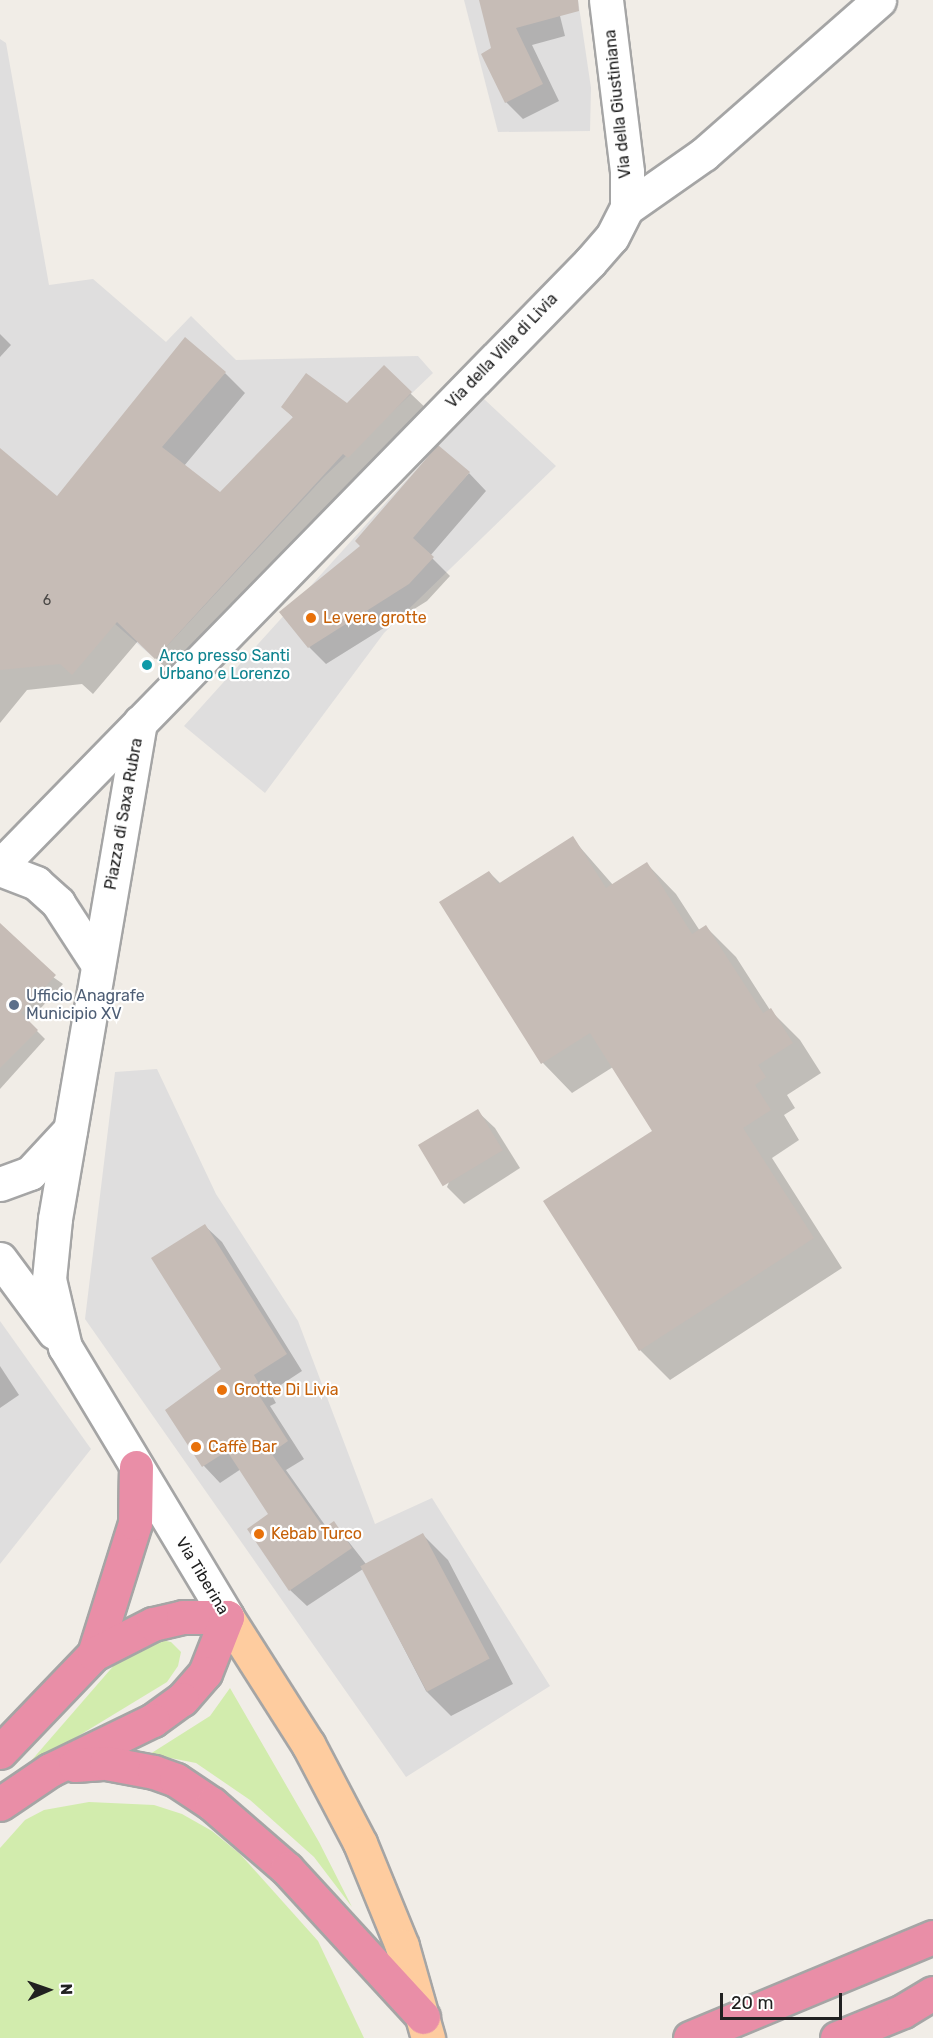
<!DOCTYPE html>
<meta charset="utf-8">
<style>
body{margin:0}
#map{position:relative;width:933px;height:2038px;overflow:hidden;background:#f1ede7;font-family:Rubik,sans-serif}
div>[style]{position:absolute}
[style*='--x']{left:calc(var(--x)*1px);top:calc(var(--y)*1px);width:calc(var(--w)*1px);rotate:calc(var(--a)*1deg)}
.residential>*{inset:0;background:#dfdede}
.grass>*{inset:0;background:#d2ecad}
.shadow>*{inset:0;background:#0003}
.building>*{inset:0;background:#c6bcb6;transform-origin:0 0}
.roads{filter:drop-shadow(2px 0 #a5a5a5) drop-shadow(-2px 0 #a5a5a5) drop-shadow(0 2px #a5a5a5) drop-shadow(0 -2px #a5a5a5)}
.minor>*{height:33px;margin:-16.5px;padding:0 16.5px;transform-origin:16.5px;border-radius:16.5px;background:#fff}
.major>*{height:33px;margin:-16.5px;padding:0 16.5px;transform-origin:16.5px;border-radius:16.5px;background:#fecc9f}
.highway>*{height:33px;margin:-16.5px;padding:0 16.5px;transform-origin:16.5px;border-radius:16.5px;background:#e98ea7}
.dots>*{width:16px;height:16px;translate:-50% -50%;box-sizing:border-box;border:3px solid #fff;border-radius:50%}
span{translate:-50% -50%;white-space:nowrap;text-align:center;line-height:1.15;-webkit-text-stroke:4.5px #fff;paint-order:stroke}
.number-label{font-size:14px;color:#4a4846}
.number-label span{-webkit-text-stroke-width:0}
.street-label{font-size:16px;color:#212121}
.food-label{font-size:16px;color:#c56008}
.left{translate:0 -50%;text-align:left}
.culture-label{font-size:16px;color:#0d838f}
.service-label{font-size:16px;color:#4e5e75}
.north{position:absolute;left:18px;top:1960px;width:60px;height:60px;-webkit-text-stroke:4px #fff;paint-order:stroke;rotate:88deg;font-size:16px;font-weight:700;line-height:24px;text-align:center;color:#212121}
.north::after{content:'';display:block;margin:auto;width:21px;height:27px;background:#212121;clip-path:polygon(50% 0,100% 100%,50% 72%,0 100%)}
.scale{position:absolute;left:720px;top:1993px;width:122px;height:27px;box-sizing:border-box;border:3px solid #212121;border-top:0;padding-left:8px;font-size:18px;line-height:21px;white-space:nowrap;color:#212121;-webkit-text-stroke:4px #fff;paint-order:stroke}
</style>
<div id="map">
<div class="residential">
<i style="clip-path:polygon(464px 0,578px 0,591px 88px,590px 131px,498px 132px)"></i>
<i style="clip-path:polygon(0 39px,6px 43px,49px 285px,93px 279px,166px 342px,191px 316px,236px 360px,418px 356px,433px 373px,324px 477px,155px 659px,0 523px)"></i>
<i style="clip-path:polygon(484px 399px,556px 466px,384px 633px,265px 793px,184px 726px,438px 445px)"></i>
<i style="clip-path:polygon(157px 1069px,216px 1194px,298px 1321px,375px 1524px,432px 1498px,550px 1686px,406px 1777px,85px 1319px,115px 1072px)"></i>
<i style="clip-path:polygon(0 1321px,91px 1449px,0 1564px)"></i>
</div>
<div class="grass">
<i style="clip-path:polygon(161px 1640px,171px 1642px,181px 1652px,178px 1666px,167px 1682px,24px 1769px,116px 1663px)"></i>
<i style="clip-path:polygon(230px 1688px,319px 1842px,352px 1907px,314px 1857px,250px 1800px,196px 1763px,150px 1754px,210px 1716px)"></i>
<i style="clip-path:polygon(89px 1802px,154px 1805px,182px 1814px,212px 1831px,240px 1854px,318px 1941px,364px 2038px,0 2038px,0 1848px,25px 1820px,44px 1810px)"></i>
</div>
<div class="shadow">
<i style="clip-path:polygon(481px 0,556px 0,565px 36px,532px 45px,559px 101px,523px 119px,506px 102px)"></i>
<i style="clip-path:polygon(0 334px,11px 345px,0 357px)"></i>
<i style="clip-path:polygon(225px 373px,245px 393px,184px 466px,220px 494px,294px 418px,283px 407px,347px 405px,410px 393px,431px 413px,176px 678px,138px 641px,93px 694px,82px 684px,27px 690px,0 723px,0 450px,58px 498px)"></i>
<i style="clip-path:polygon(469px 473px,486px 491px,430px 556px,450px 576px,427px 601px,326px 664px,309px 647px)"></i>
<i style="clip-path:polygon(572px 838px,613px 885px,647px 864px,676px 894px,700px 931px,706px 927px,736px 957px,770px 1010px,800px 1040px,821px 1073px,787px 1095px,795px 1108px,784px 1115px,799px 1140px,772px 1158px,842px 1268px,670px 1380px,640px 1350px,654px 1131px,613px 1067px,572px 1093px,543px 1063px,489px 872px,501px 884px)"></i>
<i style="clip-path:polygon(0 940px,63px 984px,28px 1022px,45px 1039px,0 1089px)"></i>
<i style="clip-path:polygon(477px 1111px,495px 1128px,520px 1168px,464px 1204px,447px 1187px)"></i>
<i style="clip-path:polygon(205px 1226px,222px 1242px,302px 1371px,270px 1392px,276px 1403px,270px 1406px,304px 1459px,286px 1470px,327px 1528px,334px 1523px,366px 1564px,423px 1535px,448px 1560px,513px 1684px,451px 1716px,426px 1691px,363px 1569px,307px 1606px,290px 1590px,271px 1514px,241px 1469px,220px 1483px,204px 1466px,167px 1411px,223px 1369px)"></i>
<i style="clip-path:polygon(0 1366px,19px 1395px,0 1408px)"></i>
</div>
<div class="building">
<i style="clip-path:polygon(479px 0,578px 0,579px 11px,516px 28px,543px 84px,505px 103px,481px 54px,491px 48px)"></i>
<i style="clip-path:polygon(185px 337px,226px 372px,162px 447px,220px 492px,293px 417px,281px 407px,306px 373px,347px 403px,384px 365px,412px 392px,348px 458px,343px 454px,155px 659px,117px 622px,72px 675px,60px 664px,0 670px,0 448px,57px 496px)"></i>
<i style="clip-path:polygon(438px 445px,470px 472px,413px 538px,434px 557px,409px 584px,308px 648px,279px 612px,360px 546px,355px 541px)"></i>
<i style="clip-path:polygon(573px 836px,606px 888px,647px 862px,692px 934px,706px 925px,763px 1013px,771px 1008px,793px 1043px,758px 1065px,766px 1077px,755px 1085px,771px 1110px,743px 1128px,814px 1238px,639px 1351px,543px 1201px,652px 1131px,590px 1033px,541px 1064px,439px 902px,489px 871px,498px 884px)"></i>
<i style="clip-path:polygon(0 923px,56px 975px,21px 1013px,38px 1030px,0 1068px)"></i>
<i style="left:478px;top:1109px;width:48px;height:70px;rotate:59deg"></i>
<i style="clip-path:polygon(205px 1224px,287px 1354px,254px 1375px,260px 1386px,255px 1389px,288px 1441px,271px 1453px,324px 1528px,334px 1521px,352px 1548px,289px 1591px,247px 1529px,268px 1514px,227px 1451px,202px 1467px,165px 1410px,221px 1369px,151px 1258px)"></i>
<i style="left:423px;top:1533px;width:142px;height:71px;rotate:62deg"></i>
</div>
<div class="roads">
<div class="minor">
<i style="--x:606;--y:0;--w:173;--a:83"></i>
<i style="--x:627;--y:172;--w:36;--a:90"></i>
<i style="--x:140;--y:722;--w:504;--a:99.71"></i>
<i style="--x:55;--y:1219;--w:60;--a:95.7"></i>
<i style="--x:49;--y:1279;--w:70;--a:76.8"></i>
<i style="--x:65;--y:1347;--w:315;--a:59"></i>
<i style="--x:0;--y:866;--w:844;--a:-45.67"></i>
<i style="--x:590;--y:262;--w:33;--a:-49"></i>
<i style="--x:612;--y:237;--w:33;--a:-63"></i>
<i style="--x:627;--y:208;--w:94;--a:-35"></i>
<i style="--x:704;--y:154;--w:233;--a:-41.3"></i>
<i style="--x:0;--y:869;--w:39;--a:21"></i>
<i style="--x:36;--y:883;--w:30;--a:42"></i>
<i style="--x:58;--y:903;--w:72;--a:57"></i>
<i style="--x:0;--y:1184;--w:32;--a:-20"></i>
<i style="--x:30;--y:1173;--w:59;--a:-47.1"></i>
<i style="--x:0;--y:1259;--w:91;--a:53.5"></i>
</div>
<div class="major">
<i style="--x:227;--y:1617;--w:151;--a:57.5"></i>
<i style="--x:308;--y:1744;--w:112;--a:62.3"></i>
<i style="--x:360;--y:1843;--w:111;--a:67.8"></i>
<i style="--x:402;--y:1946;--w:96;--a:74.2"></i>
</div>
<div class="highway">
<i style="--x:94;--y:1654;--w:137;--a:-72.6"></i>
<i style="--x:135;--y:1523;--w:56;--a:-89"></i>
<i style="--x:0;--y:1752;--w:136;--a:-46.2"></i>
<i style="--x:94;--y:1654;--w:66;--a:-27"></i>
<i style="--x:153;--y:1624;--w:31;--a:-13"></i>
<i style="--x:183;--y:1617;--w:44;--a:0"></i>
<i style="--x:227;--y:1617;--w:60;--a:111.4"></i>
<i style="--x:205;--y:1673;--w:35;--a:131"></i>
<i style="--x:182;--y:1699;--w:36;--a:144"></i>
<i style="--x:153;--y:1720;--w:114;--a:154.1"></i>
<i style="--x:50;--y:1770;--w:60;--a:145.8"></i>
<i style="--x:75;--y:1765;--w:31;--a:-4"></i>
<i style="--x:106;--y:1763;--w:49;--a:10.6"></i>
<i style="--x:154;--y:1772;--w:23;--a:20"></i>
<i style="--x:176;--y:1780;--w:43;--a:33.7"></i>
<i style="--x:212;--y:1804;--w:99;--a:40.9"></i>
<i style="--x:287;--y:1869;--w:201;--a:47.4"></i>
<i style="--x:690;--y:2038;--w:263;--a:-22.6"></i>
<i style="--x:837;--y:2038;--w:71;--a:-22.2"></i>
<i style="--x:903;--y:2011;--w:35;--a:-31"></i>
</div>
</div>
<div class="dots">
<i style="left:311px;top:618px;background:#e8710a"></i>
<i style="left:147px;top:665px;background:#0f9aa8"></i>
<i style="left:14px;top:1005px;background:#5c6f8a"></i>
<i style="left:222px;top:1390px;background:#e8710a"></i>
<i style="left:196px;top:1447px;background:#e8710a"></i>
<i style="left:259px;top:1534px;background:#e8710a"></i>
</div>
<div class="number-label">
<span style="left:47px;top:601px">6</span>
</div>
<div class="street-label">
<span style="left:618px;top:104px;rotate:-96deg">Via della Giustiniana</span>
<span style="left:502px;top:351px;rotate:-46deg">Via della Villa di Livia</span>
<span style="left:124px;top:814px;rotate:-80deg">Piazza di Saxa Rubra</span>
<span style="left:202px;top:1576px;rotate:59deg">Via Tiberina</span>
</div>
<div class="food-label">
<span class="left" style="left:323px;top:618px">Le vere grotte</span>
<span class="left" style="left:234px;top:1390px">Grotte Di Livia</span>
<span class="left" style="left:208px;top:1447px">Caffè Bar</span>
<span class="left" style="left:271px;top:1534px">Kebab Turco</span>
</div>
<div class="culture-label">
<span class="left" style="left:159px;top:665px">Arco presso Santi<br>Urbano e Lorenzo</span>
</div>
<div class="service-label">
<span class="left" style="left:26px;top:1005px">Ufficio Anagrafe<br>Municipio XV</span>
</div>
<div class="north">N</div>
<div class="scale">20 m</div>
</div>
